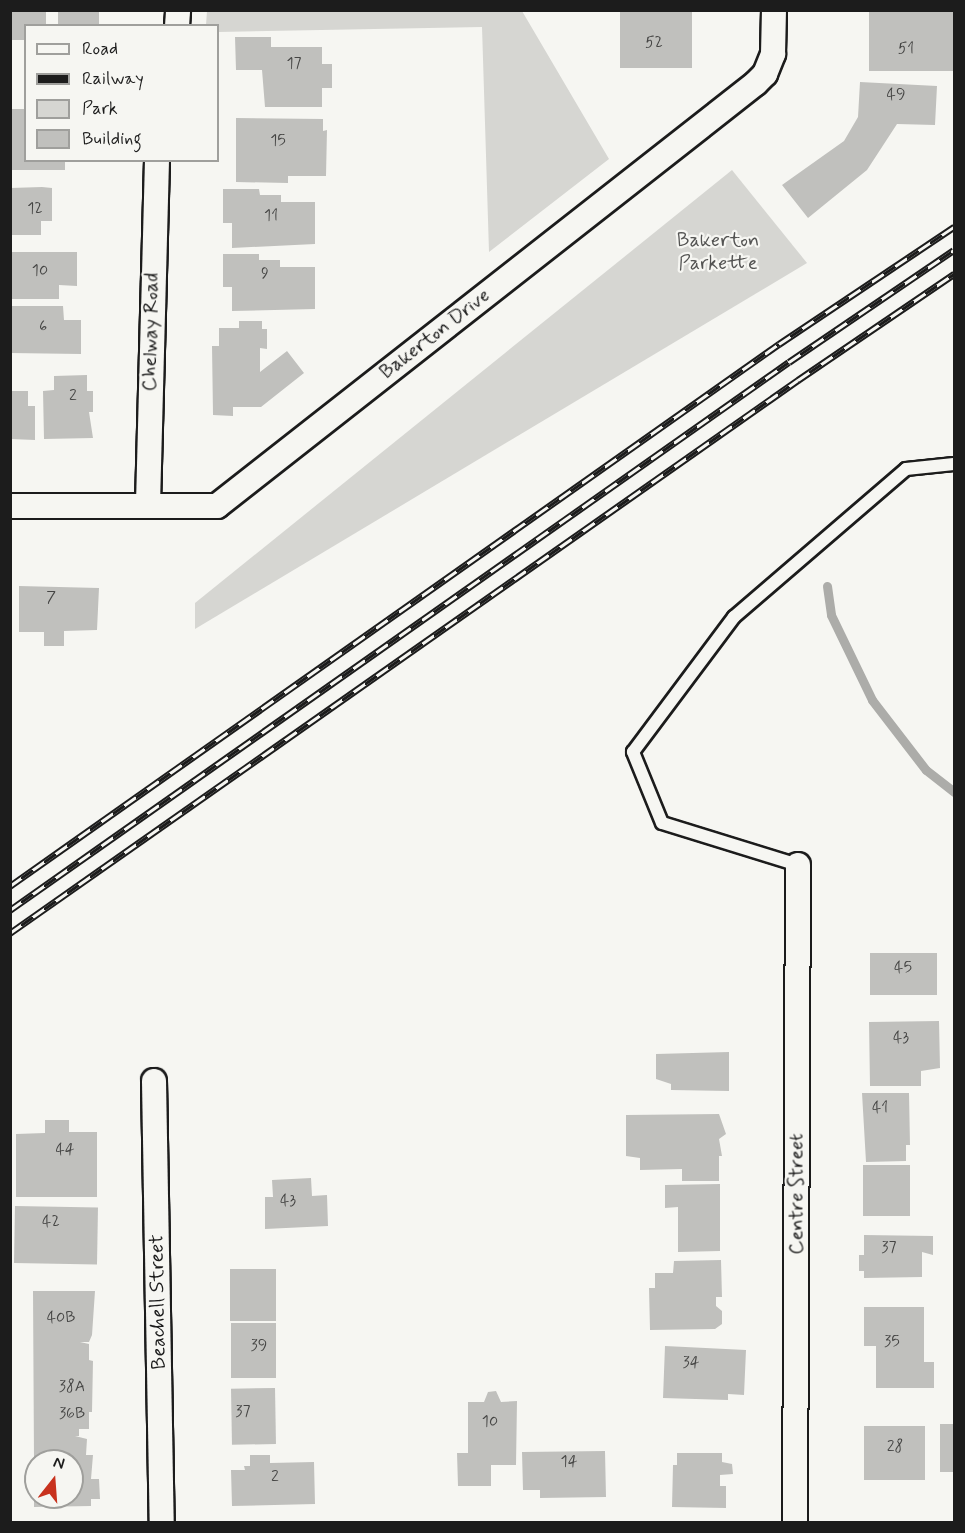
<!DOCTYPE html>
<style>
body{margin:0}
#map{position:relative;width:965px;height:1533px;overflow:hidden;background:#f6f6f2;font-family:Mynerve,sans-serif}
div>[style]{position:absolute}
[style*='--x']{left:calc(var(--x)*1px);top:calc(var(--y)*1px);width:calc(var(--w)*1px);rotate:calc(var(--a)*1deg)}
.green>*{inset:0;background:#d6d6d2}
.stream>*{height:9px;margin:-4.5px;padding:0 4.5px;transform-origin:4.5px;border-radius:4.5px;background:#acaca9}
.building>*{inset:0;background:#c0c0bd;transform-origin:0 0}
.roads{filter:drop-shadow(2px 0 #1c1c1c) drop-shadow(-2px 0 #1c1c1c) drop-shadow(0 2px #1c1c1c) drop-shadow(0 -2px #1c1c1c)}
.service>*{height:12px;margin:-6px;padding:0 6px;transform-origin:6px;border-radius:6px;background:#f6f6f2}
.minor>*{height:24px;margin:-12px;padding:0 12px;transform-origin:12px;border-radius:12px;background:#f6f6f2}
.rail>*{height:7px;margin-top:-3.5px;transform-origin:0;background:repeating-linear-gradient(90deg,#f6f6f2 0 14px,#1c1c1c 0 28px);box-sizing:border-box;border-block:2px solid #1c1c1c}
span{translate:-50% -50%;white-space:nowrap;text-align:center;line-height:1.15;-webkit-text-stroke:4.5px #f6f6f2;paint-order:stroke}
.number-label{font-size:16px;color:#454544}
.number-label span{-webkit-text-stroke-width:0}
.park-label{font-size:20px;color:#545453}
.street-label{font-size:20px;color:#1c1c1c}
.frame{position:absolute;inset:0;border:12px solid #1c1c1c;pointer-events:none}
.legend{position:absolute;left:24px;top:24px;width:195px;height:138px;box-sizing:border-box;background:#f6f6f2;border:2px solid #9f9f9c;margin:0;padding:8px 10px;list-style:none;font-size:18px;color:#1c1c1c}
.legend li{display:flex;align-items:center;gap:12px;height:30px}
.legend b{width:30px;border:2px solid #9f9f9c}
.north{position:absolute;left:24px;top:1449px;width:60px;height:60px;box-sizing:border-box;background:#f6f6f2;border:2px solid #9f9f9c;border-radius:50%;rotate:17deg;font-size:16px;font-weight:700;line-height:24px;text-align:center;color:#1c1c1c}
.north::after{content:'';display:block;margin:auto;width:21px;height:27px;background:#c8321e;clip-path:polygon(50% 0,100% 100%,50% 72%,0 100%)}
</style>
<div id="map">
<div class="green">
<i style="clip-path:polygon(207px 11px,522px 11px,609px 159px,489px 252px,482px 27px,218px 32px,218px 26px,206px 25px)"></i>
<i style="clip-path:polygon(732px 170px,807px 263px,195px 629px,195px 603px)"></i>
</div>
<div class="stream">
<i style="--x:827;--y:586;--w:29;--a:82"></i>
<i style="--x:831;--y:615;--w:94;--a:64.2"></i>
<i style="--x:872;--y:700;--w:88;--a:52.4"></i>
<i style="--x:926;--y:770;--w:36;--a:38"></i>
</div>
<div class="building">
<i style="clip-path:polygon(10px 10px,46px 10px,46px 26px,26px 26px,26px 40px,10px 40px)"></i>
<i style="left:58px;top:10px;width:41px;height:16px"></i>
<i style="left:620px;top:10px;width:72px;height:58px"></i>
<i style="left:869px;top:10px;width:85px;height:61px"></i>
<i style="clip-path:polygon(235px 37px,271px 37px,271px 47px,322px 47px,322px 64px,332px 64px,332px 88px,322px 88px,322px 107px,265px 107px,262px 70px,236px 70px)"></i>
<i style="clip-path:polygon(860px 82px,937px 86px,935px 125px,897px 124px,867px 170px,808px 218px,782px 185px,844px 141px,858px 117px)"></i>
<i style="clip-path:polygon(10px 109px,26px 109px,26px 160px,65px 160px,65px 170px,10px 170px)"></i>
<i style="clip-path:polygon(236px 118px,323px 119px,323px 131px,327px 130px,326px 176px,288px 176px,288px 183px,236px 182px)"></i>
<i style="clip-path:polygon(42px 187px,52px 188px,52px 221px,41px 221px,41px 235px,10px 235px,10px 188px)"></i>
<i style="clip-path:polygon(223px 189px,259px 189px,260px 195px,281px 195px,281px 202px,315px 202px,315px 244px,232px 248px,232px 223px,223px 223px)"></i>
<i style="clip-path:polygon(10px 252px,77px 252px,77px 286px,59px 285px,59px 299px,10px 299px)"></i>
<i style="clip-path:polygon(223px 254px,259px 254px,259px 260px,280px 260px,280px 267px,315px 267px,315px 309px,232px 311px,232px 287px,223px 287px)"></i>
<i style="clip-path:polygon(10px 306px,63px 306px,64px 320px,81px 320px,81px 354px,10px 353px)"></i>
<i style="clip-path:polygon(239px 321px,262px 321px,262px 329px,267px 329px,267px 349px,260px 348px,260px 372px,287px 351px,304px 373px,261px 407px,233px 407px,233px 416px,213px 415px,212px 346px,219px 346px,219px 328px,239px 328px)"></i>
<i style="clip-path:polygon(87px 375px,87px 391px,93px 391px,93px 412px,89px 412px,93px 438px,44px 439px,43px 391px,54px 390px,54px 376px)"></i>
<i style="clip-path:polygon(10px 391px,28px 391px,28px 406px,35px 406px,35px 440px,10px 439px)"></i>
<i style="clip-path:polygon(19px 586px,99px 588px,97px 630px,64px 631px,64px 646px,44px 646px,44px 632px,19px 632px)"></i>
<i style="left:870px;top:953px;width:67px;height:42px"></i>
<i style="clip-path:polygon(939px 1021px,940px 1068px,921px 1071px,921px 1086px,870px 1086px,869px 1022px)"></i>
<i style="clip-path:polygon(729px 1052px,729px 1091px,671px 1090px,671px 1084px,656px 1079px,656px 1054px)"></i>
<i style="clip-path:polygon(862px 1093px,909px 1093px,910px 1145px,906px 1145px,906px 1161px,866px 1162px)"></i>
<i style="clip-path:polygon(719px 1114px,726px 1134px,719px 1139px,722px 1156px,719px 1156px,719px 1181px,682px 1181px,682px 1169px,640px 1170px,640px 1158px,626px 1156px,626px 1115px)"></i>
<i style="clip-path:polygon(45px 1120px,69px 1120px,69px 1132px,97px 1132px,97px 1197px,16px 1197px,16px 1134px,45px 1133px)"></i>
<i style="left:863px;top:1165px;width:47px;height:51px"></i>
<i style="clip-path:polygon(311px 1178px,312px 1196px,327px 1195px,328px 1226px,265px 1229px,265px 1197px,273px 1197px,272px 1180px)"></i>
<i style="clip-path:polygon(720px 1184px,720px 1251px,678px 1252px,678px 1207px,665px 1208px,665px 1185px)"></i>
<i style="left:15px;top:1206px;width:83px;height:57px;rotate:1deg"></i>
<i style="clip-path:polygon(864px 1235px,933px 1236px,933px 1255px,922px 1252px,922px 1277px,864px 1278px,864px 1271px,859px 1271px,859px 1255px,864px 1255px)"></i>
<i style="clip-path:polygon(721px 1260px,722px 1297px,716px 1297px,716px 1306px,722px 1311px,722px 1324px,715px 1329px,650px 1330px,649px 1288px,655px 1288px,655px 1273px,673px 1273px,674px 1261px)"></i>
<i style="left:230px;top:1269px;width:46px;height:52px"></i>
<i style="clip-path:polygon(33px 1291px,95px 1291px,92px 1335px,89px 1342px,80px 1342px,89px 1344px,89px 1360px,93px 1361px,92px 1412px,89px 1412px,89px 1429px,79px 1429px,79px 1436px,75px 1436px,87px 1439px,86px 1455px,93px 1455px,91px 1479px,99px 1479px,100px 1499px,91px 1499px,91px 1506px,34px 1507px,34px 1497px,72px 1497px,72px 1461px,34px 1461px)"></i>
<i style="clip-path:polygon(864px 1307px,924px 1307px,924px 1362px,934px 1362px,934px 1388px,876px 1388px,876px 1346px,864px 1346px)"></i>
<i style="left:231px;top:1323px;width:45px;height:55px"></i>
<i style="clip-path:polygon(665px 1346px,746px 1350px,744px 1395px,728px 1394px,728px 1400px,663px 1398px)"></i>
<i style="left:275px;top:1388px;width:56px;height:44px;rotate:89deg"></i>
<i style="clip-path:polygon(496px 1391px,501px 1402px,517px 1401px,516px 1465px,491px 1465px,491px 1486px,458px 1486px,457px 1453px,468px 1453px,468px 1402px,484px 1402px,488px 1392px)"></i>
<i style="left:940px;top:1424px;width:14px;height:48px"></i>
<i style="left:864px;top:1426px;width:61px;height:54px"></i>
<i style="clip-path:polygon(605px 1451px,606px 1497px,540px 1498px,540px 1490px,523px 1490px,522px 1452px)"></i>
<i style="clip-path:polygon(677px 1453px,722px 1453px,722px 1462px,732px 1464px,733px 1474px,720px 1475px,720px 1486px,726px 1486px,726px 1508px,672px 1507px,673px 1465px,677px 1465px)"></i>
<i style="clip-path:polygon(250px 1455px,270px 1455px,270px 1463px,314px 1462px,315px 1504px,232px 1506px,231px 1470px,245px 1470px,244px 1466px,250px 1466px)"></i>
</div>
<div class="roads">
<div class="service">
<i style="--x:798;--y:865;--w:142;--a:-162.8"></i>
<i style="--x:662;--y:823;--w:77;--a:-112.2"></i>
<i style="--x:633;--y:752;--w:169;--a:-53.2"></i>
<i style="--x:734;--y:617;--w:227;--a:-40.7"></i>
<i style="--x:906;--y:469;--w:48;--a:-5.9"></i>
</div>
<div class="minor">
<i style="--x:177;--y:26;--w:16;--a:-86"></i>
<i style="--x:148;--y:504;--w:344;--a:-88.5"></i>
<i style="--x:10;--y:506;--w:207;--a:0"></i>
<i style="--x:217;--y:506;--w:685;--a:-38.12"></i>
<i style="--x:756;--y:83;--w:13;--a:-45"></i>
<i style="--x:765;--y:74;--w:22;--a:-68"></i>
<i style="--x:773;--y:54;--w:44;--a:-88.7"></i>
<i style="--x:154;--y:1081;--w:441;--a:89"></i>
<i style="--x:795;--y:1522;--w:657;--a:-89.74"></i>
</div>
</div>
<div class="rail">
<i style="--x:10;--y:886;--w:941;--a:-35.18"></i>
<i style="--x:779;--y:344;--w:211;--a:-33.8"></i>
<i style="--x:10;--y:910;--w:952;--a:-35.13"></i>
<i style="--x:789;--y:362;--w:199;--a:-34.2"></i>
<i style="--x:10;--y:933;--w:963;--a:-35.06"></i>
<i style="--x:798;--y:380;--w:189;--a:-34.2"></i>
</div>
<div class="number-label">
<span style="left:654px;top:43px">52</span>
<span style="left:906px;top:49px">51</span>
<span style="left:294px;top:64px">17</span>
<span style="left:896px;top:95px">49</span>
<span style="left:278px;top:141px">15</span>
<span style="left:35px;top:209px">12</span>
<span style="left:271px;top:216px">11</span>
<span style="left:40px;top:271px">10</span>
<span style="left:265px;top:274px">9</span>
<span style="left:43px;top:327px">6</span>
<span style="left:73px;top:396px">2</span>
<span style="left:51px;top:598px">7</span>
<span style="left:903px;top:968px">45</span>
<span style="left:901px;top:1038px">43</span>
<span style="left:880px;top:1108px">41</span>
<span style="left:65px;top:1150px">44</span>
<span style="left:288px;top:1201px">43</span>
<span style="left:51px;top:1222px">42</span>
<span style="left:889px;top:1248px">37</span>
<span style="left:61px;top:1318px">40B</span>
<span style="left:892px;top:1342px">35</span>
<span style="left:259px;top:1346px">39</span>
<span style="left:691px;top:1363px">34</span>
<span style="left:72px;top:1387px">38A</span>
<span style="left:243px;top:1412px">37</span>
<span style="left:72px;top:1414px">36B</span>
<span style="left:490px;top:1422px">10</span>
<span style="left:895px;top:1447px">28</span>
<span style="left:569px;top:1462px">14</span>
<span style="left:275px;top:1477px">2</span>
</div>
<div class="park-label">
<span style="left:718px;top:252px">Bakerton<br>Parkette</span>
</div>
<div class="street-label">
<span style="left:151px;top:332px;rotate:-89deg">Chelway Road</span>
<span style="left:435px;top:334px;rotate:-38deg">Bakerton Drive</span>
<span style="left:797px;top:1194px;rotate:-90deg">Centre Street</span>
<span style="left:158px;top:1302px;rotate:-91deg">Beachell Street</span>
</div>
<div class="frame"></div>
<ul class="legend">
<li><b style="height:8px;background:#f6f6f2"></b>Road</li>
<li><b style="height:8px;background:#1c1c1c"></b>Railway</li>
<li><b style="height:16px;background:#d6d6d2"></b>Park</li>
<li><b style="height:16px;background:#c0c0bd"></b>Building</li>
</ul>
<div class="north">N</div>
</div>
